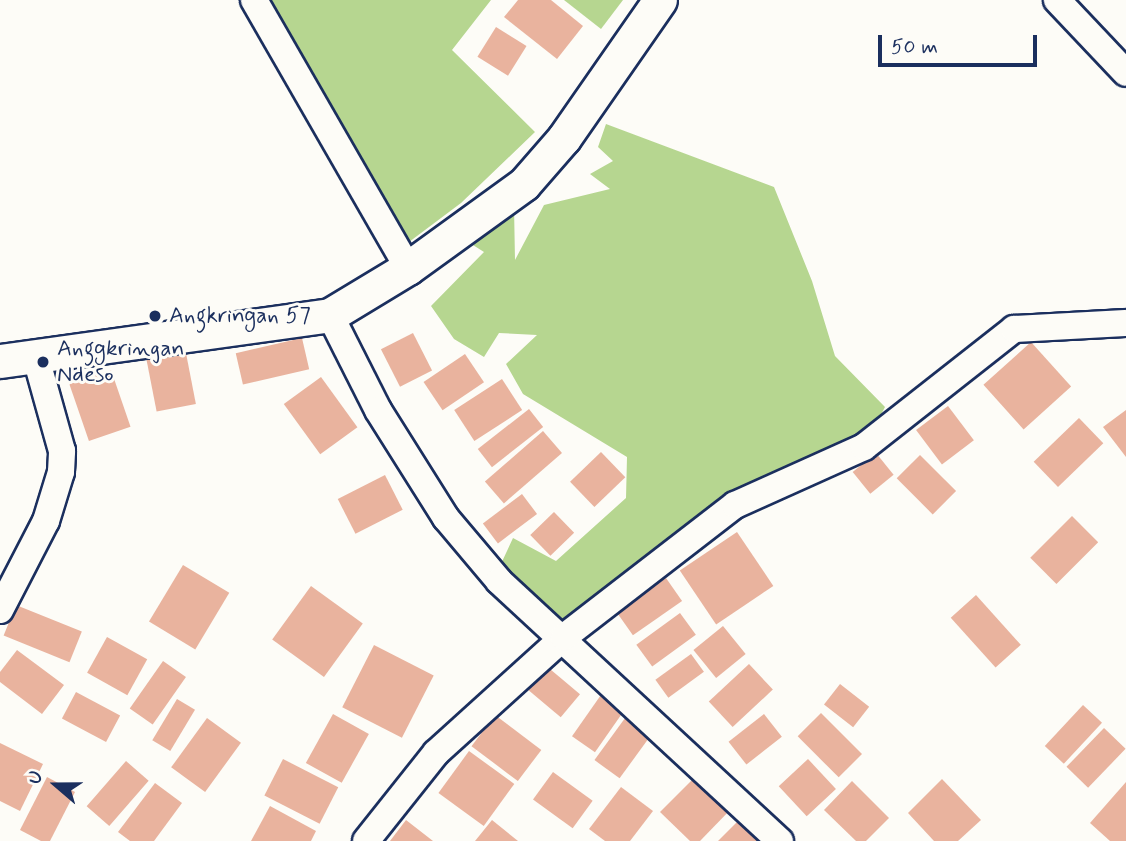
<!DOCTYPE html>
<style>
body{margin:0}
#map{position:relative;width:1126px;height:841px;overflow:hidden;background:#fdfcf7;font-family:Mynerve,sans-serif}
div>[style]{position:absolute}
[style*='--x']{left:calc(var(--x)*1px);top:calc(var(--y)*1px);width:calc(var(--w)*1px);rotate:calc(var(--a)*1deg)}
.green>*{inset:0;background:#b6d690}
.building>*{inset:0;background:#e9b39e;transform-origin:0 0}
.roads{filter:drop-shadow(2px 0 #1b2f5e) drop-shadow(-2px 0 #1b2f5e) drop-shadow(0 2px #1b2f5e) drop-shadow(0 -2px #1b2f5e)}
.minor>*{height:26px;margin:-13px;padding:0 13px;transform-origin:13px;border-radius:13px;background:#fdfcf7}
.major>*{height:33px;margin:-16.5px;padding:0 16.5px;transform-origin:16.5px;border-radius:16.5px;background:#fdfcf7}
.dots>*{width:19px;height:19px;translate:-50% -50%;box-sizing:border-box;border:4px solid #fdfcf7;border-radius:50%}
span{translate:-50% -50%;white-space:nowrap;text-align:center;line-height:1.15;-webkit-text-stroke:6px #fdfcf7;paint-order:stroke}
.poi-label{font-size:23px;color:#1b2f5e}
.left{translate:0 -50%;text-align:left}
.north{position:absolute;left:21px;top:750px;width:70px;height:70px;-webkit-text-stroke:5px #fdfcf7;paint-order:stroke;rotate:290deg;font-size:19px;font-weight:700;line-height:28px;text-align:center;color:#1b2f5e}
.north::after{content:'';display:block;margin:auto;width:24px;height:32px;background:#1b2f5e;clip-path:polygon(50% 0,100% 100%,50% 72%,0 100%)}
.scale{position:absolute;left:878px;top:35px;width:159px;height:32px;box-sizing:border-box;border:4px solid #1b2f5e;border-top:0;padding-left:9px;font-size:21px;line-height:24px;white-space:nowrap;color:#1b2f5e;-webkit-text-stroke:5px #fdfcf7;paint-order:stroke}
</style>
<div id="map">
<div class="green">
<i style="clip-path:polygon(268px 0,491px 0,452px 50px,535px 132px,461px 203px,405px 245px)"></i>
<i style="clip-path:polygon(564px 0,623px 0,601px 29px)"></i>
<i style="clip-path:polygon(606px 124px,774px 187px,812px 281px,835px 356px,885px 407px,864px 447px,735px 505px,564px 637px,500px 566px,513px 538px,556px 561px,626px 498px,627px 457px,523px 394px,506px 364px,537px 335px,499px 333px,484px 357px,454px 339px,431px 306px,484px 252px,465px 240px,514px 206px,515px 260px,544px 205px,610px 189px,590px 174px,613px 161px,598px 147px)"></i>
</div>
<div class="building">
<i style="clip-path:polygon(518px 0,551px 0,583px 26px,557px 59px,504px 17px)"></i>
<i style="left:496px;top:27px;width:36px;height:35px;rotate:32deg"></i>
<i style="left:413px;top:333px;width:42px;height:36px;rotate:63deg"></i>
<i style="left:302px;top:338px;width:32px;height:68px;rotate:77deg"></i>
<i style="left:1031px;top:342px;width:60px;height:64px;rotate:48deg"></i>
<i style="left:185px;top:348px;width:57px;height:40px;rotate:79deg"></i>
<i style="left:465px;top:354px;width:34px;height:50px;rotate:56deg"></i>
<i style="left:111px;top:370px;width:60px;height:44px;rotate:71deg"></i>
<i style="left:321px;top:377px;width:62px;height:46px;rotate:54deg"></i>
<i style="left:502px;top:379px;width:37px;height:57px;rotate:57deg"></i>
<i style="left:948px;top:406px;width:43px;height:40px;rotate:53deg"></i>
<i style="left:529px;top:409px;width:23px;height:65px;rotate:52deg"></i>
<i style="clip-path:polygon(1126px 410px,1126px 457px,1103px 427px)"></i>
<i style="left:1079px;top:418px;width:35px;height:63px;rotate:46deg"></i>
<i style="left:543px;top:431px;width:29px;height:77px;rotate:49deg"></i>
<i style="left:601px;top:452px;width:35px;height:43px;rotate:46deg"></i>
<i style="left:876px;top:453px;width:28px;height:30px;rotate:51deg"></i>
<i style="left:920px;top:455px;width:51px;height:33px;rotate:45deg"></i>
<i style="left:385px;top:475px;width:39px;height:53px;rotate:63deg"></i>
<i style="left:522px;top:494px;width:25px;height:49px;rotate:53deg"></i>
<i style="left:554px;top:512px;width:29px;height:33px;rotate:46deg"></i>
<i style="left:1072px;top:516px;width:37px;height:59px;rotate:45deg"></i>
<i style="left:737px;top:532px;width:65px;height:69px;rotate:56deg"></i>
<i style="left:183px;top:565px;width:54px;height:66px;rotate:31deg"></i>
<i style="left:666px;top:578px;width:28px;height:60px;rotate:55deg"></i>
<i style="left:311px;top:586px;width:64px;height:66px;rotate:36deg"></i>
<i style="left:976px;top:595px;width:67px;height:34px;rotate:48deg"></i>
<i style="left:16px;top:605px;width:71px;height:33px;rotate:22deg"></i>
<i style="left:680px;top:613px;width:27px;height:54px;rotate:54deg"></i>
<i style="left:723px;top:626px;width:36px;height:38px;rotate:51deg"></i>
<i style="left:107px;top:637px;width:46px;height:41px;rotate:29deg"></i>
<i style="left:374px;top:645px;width:67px;height:70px;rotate:27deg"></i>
<i style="clip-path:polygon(17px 650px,64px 685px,42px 714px,0 682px,0 672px)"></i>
<i style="left:691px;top:654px;width:22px;height:44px;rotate:54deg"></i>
<i style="left:163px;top:661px;width:28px;height:58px;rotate:35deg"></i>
<i style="left:544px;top:664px;width:47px;height:30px;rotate:40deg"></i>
<i style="left:749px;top:664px;width:35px;height:55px;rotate:47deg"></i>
<i style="left:840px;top:684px;width:37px;height:26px;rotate:38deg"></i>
<i style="left:76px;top:692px;width:50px;height:30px;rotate:28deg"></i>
<i style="left:603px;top:692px;width:28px;height:54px;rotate:35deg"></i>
<i style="left:177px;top:699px;width:21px;height:48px;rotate:31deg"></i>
<i style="left:1083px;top:705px;width:26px;height:56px;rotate:43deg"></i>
<i style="left:821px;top:713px;width:58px;height:33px;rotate:45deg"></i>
<i style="left:333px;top:714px;width:41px;height:56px;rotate:29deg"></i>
<i style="left:628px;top:714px;width:31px;height:57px;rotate:36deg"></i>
<i style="left:764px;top:714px;width:29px;height:45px;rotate:52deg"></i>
<i style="left:495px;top:715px;width:58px;height:39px;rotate:37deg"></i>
<i style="left:207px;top:718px;width:42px;height:61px;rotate:36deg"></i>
<i style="left:1104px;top:728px;width:30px;height:54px;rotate:44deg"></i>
<i style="clip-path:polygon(0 743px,43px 764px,20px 811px,0 801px)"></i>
<i style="left:469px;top:751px;width:56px;height:52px;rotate:36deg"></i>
<i style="left:283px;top:759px;width:62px;height:41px;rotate:27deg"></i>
<i style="left:808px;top:759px;width:41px;height:40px;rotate:47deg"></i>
<i style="left:126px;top:761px;width:30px;height:60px;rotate:41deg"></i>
<i style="left:553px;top:772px;width:49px;height:34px;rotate:36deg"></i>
<i style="clip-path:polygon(699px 773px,733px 807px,700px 841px,690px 841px,660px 812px)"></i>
<i style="clip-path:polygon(47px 777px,75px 792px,50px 841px,41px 841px,20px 830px)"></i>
<i style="clip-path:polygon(942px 779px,981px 820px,958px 841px,934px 841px,908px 813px)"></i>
<i style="clip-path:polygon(852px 781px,889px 818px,866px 841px,856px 841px,824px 810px)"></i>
<i style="clip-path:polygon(1126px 782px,1126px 841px,1110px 841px,1090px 823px)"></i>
<i style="clip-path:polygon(155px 783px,182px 803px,154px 841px,130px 841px,118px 832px)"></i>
<i style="clip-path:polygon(621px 787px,653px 811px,630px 841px,605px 841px,589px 829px)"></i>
<i style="clip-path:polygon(270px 806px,316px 831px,311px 841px,251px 841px)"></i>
<i style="clip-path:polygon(406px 820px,433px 841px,390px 841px)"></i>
<i style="clip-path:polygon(492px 820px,518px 841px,475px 841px)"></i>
<i style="clip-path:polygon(739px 820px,761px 841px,718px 841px)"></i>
</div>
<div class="roads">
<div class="minor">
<i style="--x:254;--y:0;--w:309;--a:60.1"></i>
<i style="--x:1057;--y:0;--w:100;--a:46.6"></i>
<i style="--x:330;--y:315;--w:106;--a:63.2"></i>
<i style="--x:378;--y:410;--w:128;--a:57.8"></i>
<i style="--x:446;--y:518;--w:82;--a:49.9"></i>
<i style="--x:499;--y:581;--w:383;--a:42.8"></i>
<i style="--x:0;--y:610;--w:100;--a:-62.7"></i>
<i style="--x:46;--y:521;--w:51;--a:-73"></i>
<i style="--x:61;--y:472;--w:21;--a:-87"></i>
<i style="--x:62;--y:451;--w:97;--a:-105.6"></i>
<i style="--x:366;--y:841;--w:112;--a:-51.5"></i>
<i style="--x:436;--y:753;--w:173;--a:-42.2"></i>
<i style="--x:564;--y:637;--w:216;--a:-37.7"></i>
<i style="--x:735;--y:505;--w:141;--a:-24.2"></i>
<i style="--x:864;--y:447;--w:191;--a:-38.2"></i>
<i style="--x:1014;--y:329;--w:112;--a:-3.1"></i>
</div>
<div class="major">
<i style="--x:0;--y:361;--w:333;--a:-7.9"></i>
<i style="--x:330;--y:315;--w:91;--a:-31.1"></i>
<i style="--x:408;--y:268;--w:143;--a:-35.9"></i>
<i style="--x:524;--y:184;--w:61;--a:-49"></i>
<i style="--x:564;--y:138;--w:168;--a:-55.2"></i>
</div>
</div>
<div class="dots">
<i style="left:155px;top:316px;background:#1b2f5e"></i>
<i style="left:43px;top:362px;background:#1b2f5e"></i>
</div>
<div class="poi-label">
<span class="left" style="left:169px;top:316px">Angkringan 57</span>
<span class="left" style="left:57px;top:362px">Anggkringan<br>Ndeso</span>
</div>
<div class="north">U</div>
<div class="scale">50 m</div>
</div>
